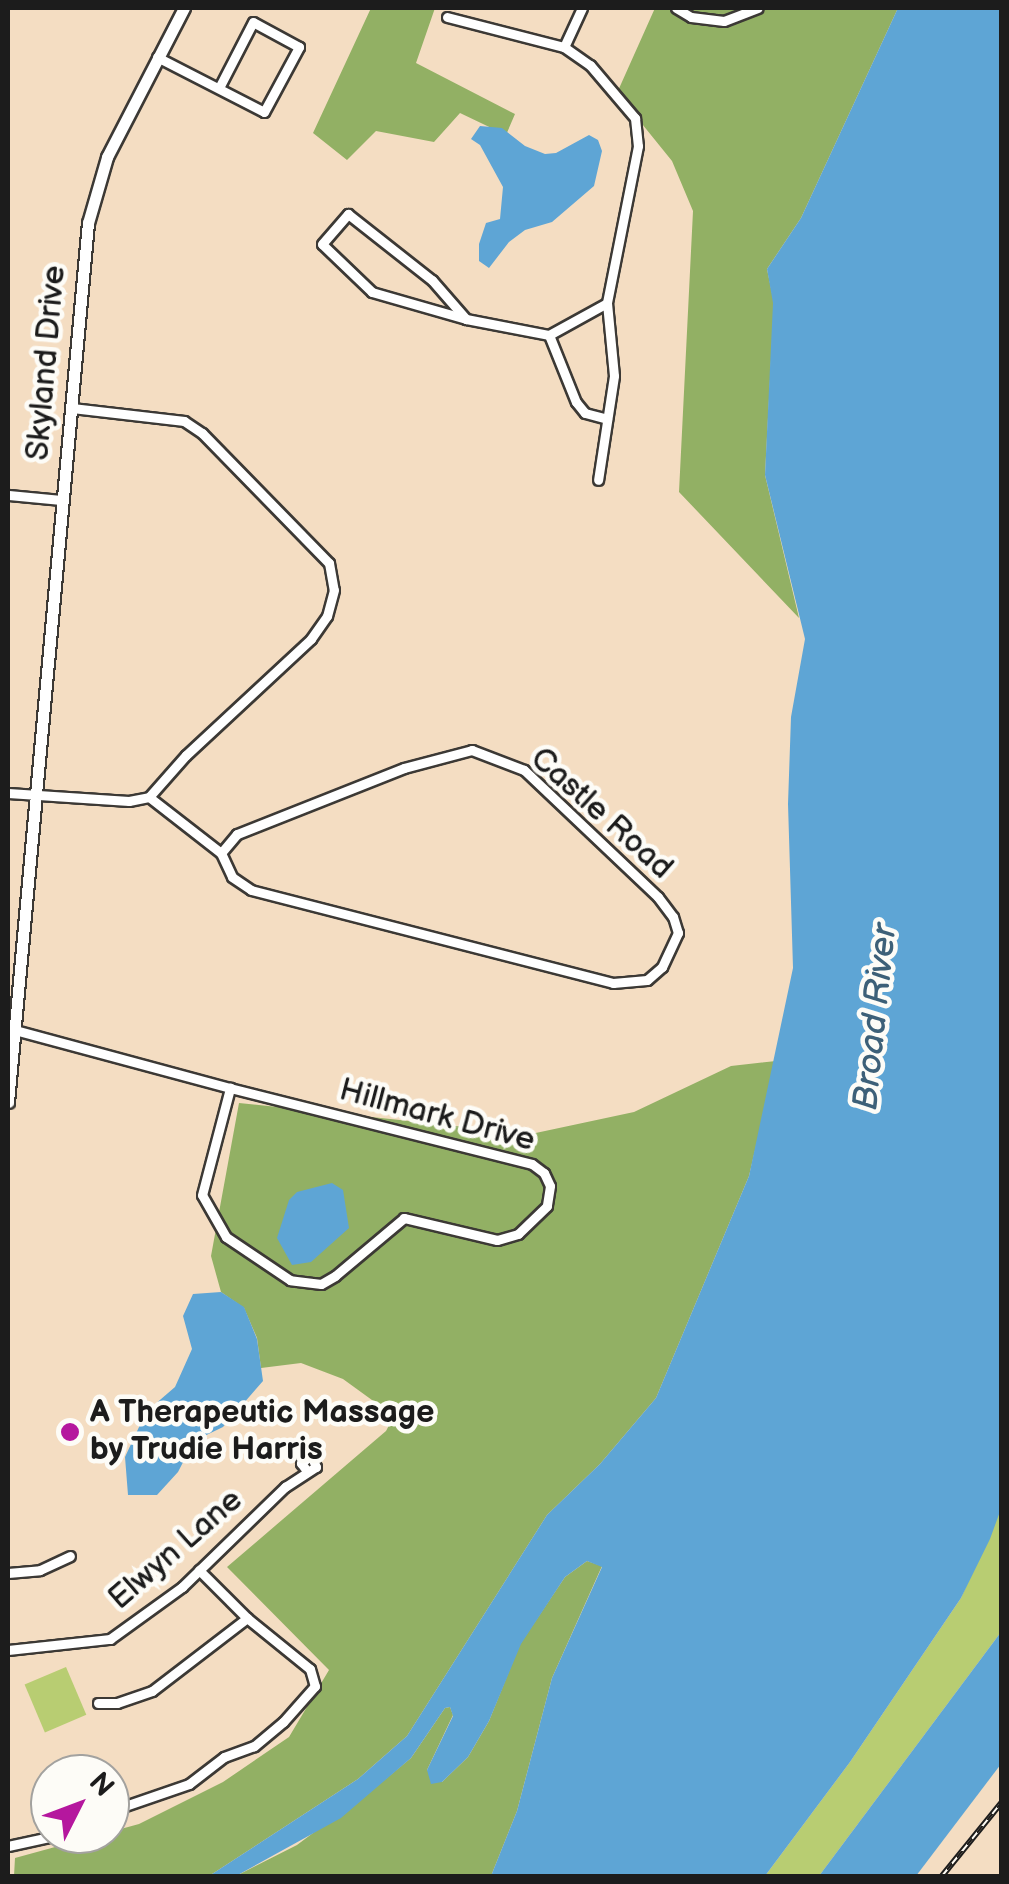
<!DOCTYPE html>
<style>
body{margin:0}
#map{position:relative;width:1009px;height:1884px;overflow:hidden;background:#f4ddc2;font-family:"Balsamiq Sans",sans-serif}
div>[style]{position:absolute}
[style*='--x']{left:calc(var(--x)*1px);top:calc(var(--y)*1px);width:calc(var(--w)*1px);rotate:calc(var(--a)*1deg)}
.green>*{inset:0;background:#b8cd72;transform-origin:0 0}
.forest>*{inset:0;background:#92b064}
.water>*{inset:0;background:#5ea5d5}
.roads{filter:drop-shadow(2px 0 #3c3935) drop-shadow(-2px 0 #3c3935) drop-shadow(0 2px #3c3935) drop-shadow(0 -2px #3c3935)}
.minor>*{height:9px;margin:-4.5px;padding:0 4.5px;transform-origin:4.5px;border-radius:4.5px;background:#fff}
.tertiary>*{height:11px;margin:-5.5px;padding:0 5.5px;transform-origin:5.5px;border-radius:5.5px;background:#fff}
.rail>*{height:6px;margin-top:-3px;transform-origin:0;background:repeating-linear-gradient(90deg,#fdfcf7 0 8px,#1c1c1c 0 16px);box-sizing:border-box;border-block:2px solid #1c1c1c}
.dots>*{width:28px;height:28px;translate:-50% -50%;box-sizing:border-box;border:5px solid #fdfcf7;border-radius:50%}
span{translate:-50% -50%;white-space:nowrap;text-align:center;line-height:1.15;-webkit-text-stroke:9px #fdfcf7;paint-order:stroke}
.street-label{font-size:32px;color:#1c1c1c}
.poi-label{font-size:32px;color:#1c1c1c;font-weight:700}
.left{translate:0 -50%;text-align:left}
.water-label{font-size:35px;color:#3d6078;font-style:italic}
.frame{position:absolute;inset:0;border:10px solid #1c1c1c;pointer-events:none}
.north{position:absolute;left:30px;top:1754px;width:100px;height:100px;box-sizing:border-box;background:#fdfcf7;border:2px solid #a3a29f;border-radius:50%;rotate:48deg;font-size:28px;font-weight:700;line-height:40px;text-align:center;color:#1c1c1c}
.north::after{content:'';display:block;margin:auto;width:35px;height:45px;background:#b5179e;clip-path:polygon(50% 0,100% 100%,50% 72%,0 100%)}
</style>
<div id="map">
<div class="green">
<i style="clip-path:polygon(1001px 1506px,1001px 1632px,819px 1876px,765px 1876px,850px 1762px,961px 1598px)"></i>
<i style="left:66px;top:1667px;width:52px;height:45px;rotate:67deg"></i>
</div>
<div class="forest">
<i style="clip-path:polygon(371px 8px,435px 8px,416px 63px,515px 114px,506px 135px,460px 113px,434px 142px,376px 131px,347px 160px,313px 133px)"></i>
<i style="clip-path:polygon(655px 8px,898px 8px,801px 218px,767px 269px,774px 303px,765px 475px,799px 618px,679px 492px,693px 211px,672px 161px,617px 93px)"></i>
<i style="clip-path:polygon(776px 1061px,749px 1176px,656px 1398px,600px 1464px,547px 1515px,407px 1736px,358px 1779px,209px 1876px,14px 1876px,15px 1858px,139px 1824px,223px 1782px,289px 1737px,329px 1670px,227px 1567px,386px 1431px,394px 1416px,343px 1379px,301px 1363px,261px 1368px,257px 1338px,244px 1308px,221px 1292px,211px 1256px,239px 1103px,531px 1134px,634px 1112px,731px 1066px)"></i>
<i style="clip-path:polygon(587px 1561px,602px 1566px,552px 1678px,517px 1811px,491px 1876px,236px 1876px,297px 1845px,388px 1777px,411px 1758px,445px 1708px,450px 1707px,453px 1715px,427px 1770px,442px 1782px,468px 1757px,489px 1721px,520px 1644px,565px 1577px)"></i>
</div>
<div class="water">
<i style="clip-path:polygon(898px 8px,1001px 8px,1002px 1506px,990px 1539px,961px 1598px,850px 1762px,765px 1876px,491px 1876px,517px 1811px,552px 1678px,602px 1567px,587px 1561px,565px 1577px,521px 1644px,489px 1721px,468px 1757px,442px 1782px,431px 1784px,427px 1770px,453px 1716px,450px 1707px,445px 1708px,411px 1758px,341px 1818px,236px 1876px,209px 1876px,358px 1779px,407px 1736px,547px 1515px,600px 1464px,656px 1398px,749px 1176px,793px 968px,788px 804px,791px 717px,805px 639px,765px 475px,773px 303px,767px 269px,801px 218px)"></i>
<i style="clip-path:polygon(480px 126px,502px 128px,525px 146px,545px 154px,556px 153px,589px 135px,598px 140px,602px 151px,594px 186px,552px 222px,525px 230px,509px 242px,489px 268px,479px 261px,479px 244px,486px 223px,500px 219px,503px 187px,480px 145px,471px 139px)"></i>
<i style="clip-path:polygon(332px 1183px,343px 1190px,349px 1228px,311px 1262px,292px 1265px,277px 1238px,289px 1200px,297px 1192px)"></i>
<i style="clip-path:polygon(221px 1292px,244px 1307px,257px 1339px,263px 1381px,223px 1427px,194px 1441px,178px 1472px,157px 1495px,128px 1495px,125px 1457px,146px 1412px,175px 1387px,192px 1349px,183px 1316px,193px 1294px)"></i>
<i style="clip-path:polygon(1001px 1632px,1001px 1764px,916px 1876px,819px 1876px)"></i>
</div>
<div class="roads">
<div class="minor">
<i style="--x:676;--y:8;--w:17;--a:31"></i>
<i style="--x:691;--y:17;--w:33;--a:7"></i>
<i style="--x:724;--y:21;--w:36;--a:-21"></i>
<i style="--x:447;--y:17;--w:121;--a:14.4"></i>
<i style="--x:564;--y:47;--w:32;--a:35"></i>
<i style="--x:590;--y:65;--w:70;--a:49.7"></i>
<i style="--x:635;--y:118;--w:28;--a:84"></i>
<i style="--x:638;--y:146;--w:160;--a:101.2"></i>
<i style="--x:607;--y:303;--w:73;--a:84.5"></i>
<i style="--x:614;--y:376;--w:105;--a:98.7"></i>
<i style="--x:564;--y:47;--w:43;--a:-65.2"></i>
<i style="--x:157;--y:57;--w:120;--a:27.2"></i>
<i style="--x:264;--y:112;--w:74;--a:-61.7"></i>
<i style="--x:299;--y:47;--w:52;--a:-151.5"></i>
<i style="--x:253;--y:22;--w:74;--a:117.3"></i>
<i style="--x:466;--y:319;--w:98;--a:-164"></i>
<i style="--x:372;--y:292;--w:69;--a:-136.2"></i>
<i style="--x:322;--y:244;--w:40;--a:-49"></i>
<i style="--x:348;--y:214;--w:107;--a:38.2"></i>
<i style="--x:432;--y:280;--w:52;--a:48.9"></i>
<i style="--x:466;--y:319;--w:85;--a:10.9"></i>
<i style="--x:549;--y:335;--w:66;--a:-28.9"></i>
<i style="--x:549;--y:335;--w:72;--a:68.1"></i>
<i style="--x:576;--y:402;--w:14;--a:51"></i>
<i style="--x:585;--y:413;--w:23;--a:15"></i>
<i style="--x:72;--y:408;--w:113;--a:6.6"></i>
<i style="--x:184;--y:421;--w:22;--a:34"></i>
<i style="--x:202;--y:433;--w:182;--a:45.7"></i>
<i style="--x:329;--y:563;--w:27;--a:80"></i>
<i style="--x:334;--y:590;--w:27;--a:105"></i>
<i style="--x:327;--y:616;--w:28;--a:125"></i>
<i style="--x:311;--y:639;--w:171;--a:137.1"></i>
<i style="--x:186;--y:755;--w:56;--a:131.4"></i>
<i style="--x:8;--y:495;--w:54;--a:5.3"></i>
<i style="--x:8;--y:793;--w:121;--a:3.8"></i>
<i style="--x:129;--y:801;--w:20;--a:-11"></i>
<i style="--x:149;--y:797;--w:91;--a:37.9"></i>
<i style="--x:221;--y:853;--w:26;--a:65"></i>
<i style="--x:232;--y:877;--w:23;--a:34"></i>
<i style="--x:251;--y:890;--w:374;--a:14.4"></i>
<i style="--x:613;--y:983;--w:34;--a:-5"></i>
<i style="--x:647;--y:980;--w:20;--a:-41"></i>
<i style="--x:662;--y:967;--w:38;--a:-65"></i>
<i style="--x:678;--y:933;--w:17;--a:-107"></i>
<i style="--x:673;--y:917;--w:25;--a:-127"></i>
<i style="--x:658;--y:897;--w:185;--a:-136.5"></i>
<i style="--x:524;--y:770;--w:56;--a:-159"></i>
<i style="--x:472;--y:750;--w:70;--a:165.2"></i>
<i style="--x:404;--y:768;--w:180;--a:158.4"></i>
<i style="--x:237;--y:834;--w:25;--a:130"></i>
<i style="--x:15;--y:1030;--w:223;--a:15.1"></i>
<i style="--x:230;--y:1088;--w:311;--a:14.1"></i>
<i style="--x:532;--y:1164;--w:15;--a:37"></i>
<i style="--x:544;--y:1173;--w:14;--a:65"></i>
<i style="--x:550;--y:1186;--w:20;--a:99"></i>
<i style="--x:547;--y:1206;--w:40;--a:136"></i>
<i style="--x:518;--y:1234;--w:22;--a:164"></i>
<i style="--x:497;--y:1240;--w:96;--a:-166.7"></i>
<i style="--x:404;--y:1218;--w:90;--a:140"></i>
<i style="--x:335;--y:1276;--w:16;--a:150"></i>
<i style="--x:321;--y:1284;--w:31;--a:-173"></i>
<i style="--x:290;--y:1280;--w:77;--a:-146.1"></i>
<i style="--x:226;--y:1237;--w:48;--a:-119.7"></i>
<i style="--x:202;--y:1195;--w:111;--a:-75.3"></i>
<i style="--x:199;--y:1570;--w:68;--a:45"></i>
<i style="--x:8;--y:1573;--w:32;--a:-5"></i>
<i style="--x:40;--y:1570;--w:33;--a:-25"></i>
<i style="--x:8;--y:1650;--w:103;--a:-6.2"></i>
<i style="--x:110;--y:1639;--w:89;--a:-35.8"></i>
<i style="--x:182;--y:1587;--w:144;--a:-44.2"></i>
<i style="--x:285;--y:1487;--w:37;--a:-33"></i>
<i style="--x:316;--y:1467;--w:13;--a:-113"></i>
<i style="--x:311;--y:1455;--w:13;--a:141"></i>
<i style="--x:301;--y:1463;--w:10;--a:53"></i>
<i style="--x:98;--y:1703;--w:19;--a:0"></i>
<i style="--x:117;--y:1703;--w:37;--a:-19"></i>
<i style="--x:152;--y:1691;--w:120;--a:-37.5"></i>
<i style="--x:247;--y:1618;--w:81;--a:39"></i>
<i style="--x:310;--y:1669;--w:18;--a:74"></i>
<i style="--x:315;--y:1686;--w:48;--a:131.6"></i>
<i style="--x:283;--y:1722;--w:38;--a:140"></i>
<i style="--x:254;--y:1746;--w:32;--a:160"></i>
<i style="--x:224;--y:1757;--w:44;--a:142.4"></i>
<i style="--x:189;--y:1784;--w:83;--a:161.1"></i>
<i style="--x:8;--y:1846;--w:56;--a:-12.3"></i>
</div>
<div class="tertiary">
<i style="--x:8;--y:1102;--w:883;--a:-84.8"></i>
<i style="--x:88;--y:223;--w:69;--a:-73.9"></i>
<i style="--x:107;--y:157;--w:168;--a:-62.7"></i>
</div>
</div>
<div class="rail">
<i style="--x:942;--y:1876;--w:95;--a:-51"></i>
</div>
<div class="dots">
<i style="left:70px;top:1432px;background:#b5179e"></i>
</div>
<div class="street-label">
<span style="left:47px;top:363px;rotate:-85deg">Skyland Drive</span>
<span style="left:601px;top:814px;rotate:42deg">Castle Road</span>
<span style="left:437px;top:1116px;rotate:15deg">Hillmark Drive</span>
<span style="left:176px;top:1550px;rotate:-41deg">Elwyn Lane</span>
</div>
<div class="poi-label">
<span class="left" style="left:90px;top:1432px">A Therapeutic Massage<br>by Trudie Harris</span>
</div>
<div class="water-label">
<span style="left:876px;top:1017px;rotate:-84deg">Broad River</span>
</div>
<div class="frame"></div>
<div class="north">N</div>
</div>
